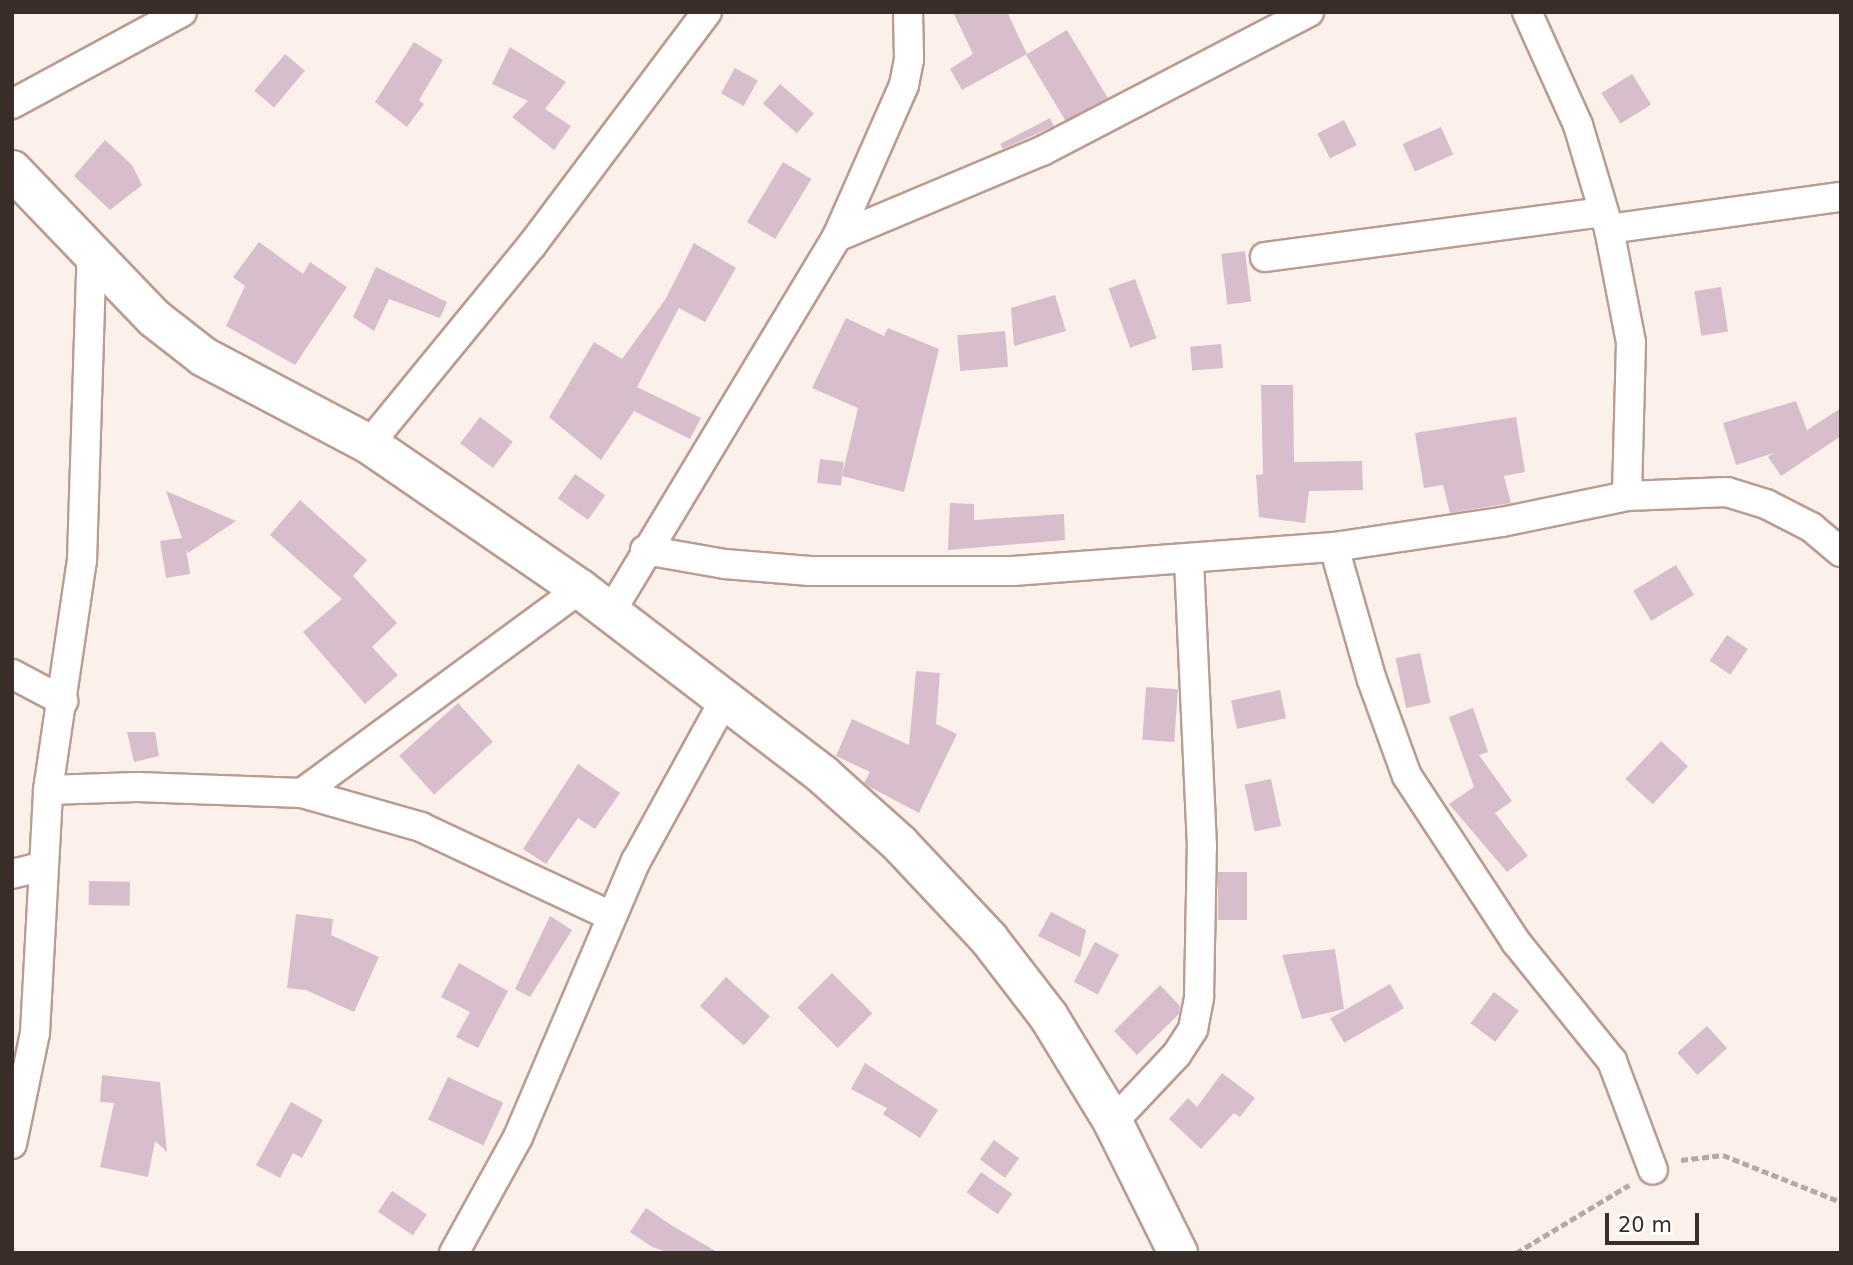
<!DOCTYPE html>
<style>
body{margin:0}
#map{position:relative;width:1853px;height:1265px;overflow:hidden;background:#fcf0eb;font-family:"DejaVu Sans",sans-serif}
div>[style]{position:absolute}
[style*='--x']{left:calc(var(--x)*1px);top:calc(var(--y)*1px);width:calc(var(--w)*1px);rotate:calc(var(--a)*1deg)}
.building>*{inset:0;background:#d8bdcd;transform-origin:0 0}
.path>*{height:4.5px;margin-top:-2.25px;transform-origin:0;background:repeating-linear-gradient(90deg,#b4a9a4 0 7px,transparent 0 10.5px)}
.roads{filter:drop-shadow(2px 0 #b99d92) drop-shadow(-2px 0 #b99d92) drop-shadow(0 2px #b99d92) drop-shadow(0 -2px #b99d92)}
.street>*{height:28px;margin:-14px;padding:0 14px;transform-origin:14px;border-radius:14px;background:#fff}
.secondary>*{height:38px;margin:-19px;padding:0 19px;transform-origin:19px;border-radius:19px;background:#fff}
span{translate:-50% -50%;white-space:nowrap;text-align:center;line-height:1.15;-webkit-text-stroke:5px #fff;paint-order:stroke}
.frame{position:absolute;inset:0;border:14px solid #382d28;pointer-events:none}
.scale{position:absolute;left:1605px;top:1213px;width:94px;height:32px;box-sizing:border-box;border:4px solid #382d28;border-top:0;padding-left:9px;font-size:21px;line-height:24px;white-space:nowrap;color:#382d28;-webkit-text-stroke:5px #fff;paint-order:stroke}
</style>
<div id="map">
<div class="building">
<i style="clip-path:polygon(953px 12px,1007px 12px,1027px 54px,962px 90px,950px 69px,973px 54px)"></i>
<i style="left:1067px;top:30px;width:79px;height:48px;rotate:59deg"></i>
<i style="clip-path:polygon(414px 42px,443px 60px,419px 100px,424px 104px,407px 127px,375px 102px)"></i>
<i style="clip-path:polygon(510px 47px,566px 82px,545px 109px,571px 126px,554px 150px,512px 117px,528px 101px,492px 84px)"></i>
<i style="left:285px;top:54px;width:26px;height:48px;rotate:40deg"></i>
<i style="left:735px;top:68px;width:26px;height:29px;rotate:29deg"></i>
<i style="left:1632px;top:74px;width:36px;height:36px;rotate:58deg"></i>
<i style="left:780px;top:84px;width:45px;height:26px;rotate:41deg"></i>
<i style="clip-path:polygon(1050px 118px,1054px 126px,1003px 149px,1000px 144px)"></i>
<i style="left:1344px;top:120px;width:28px;height:30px;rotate:63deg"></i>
<i style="left:1441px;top:127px;width:30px;height:42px;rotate:66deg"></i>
<i style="clip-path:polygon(105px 140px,132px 165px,142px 185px,110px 210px,74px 176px)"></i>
<i style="left:783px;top:162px;width:33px;height:70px;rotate:31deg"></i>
<i style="clip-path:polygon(259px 242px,303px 274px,310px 262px,347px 287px,295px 365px,226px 326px,245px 286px,233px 277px)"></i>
<i style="clip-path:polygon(694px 243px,736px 268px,705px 322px,679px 308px,637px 387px,701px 418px,690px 439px,634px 411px,601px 460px,549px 417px,594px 342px,622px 359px,665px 300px)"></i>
<i style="left:1245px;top:251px;width:51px;height:24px;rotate:83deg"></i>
<i style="clip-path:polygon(376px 267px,447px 302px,440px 318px,389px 299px,374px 331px,353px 317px)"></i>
<i style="left:1135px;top:279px;width:63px;height:28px;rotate:70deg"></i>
<i style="left:1721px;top:287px;width:45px;height:27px;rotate:81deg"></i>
<i style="clip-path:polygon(1055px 295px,1066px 331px,1014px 346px,1011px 308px)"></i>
<i style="clip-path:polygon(846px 318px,884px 336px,888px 328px,939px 349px,904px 492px,842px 476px,858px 408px,812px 388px)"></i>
<i style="left:1005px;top:331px;width:36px;height:48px;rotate:85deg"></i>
<i style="left:1221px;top:344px;width:24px;height:31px;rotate:85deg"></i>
<i style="clip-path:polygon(1261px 385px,1293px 385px,1294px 462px,1362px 461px,1363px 490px,1309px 491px,1305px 523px,1259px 517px,1256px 475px,1263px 474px)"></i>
<i style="clip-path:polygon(1796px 401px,1807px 430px,1841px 408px,1841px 436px,1781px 476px,1768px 457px,1774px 453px,1736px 465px,1723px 423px)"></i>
<i style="left:480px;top:417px;width:41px;height:33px;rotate:37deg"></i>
<i style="clip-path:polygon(1516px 417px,1525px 472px,1504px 476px,1511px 503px,1450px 513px,1443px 485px,1424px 488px,1415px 433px)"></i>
<i style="left:820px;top:459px;width:24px;height:24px;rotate:7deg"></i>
<i style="left:575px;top:474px;width:37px;height:30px;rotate:35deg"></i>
<i style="clip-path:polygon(166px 491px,236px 521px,188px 553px,186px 549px,190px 574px,166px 578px,160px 541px,182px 538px)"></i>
<i style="clip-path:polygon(300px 500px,367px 560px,353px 576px,397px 623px,372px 647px,398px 675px,365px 704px,303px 632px,342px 599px,270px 535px)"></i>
<i style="clip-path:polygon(950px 503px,974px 504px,974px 520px,1064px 514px,1065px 540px,948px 550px)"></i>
<i style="left:1676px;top:565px;width:35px;height:50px;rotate:59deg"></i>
<i style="left:1727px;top:635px;width:25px;height:31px;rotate:34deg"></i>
<i style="left:1420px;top:653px;width:51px;height:25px;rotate:78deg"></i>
<i style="clip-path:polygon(916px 671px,940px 673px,936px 724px,957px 734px,919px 813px,868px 786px,864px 783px,870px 772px,836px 756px,852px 719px,909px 745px)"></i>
<i style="left:1146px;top:687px;width:32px;height:53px;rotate:4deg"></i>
<i style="left:1280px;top:690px;width:29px;height:50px;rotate:78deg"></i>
<i style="left:458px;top:703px;width:52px;height:79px;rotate:48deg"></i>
<i style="clip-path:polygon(1473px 708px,1488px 752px,1479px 755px,1512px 801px,1495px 813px,1528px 856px,1507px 872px,1449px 804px,1474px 787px,1449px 717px)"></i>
<i style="clip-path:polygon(127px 732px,155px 732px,159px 756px,134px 762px)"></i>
<i style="left:1661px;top:741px;width:37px;height:52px;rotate:43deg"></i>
<i style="clip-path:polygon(578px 764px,620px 793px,595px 829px,578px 818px,546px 864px,523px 849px)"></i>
<i style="left:1271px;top:779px;width:48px;height:27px;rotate:78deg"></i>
<i style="left:1218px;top:872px;width:29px;height:48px"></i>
<i style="left:89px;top:881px;width:41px;height:24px;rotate:1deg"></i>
<i style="clip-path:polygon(1051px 912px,1086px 930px,1080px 957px,1038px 936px)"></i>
<i style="clip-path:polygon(296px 914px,333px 919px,331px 935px,379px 957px,354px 1012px,306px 990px,287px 988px)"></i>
<i style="clip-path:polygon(550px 916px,572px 930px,530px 997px,515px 989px)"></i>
<i style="left:1095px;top:942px;width:27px;height:45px;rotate:28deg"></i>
<i style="clip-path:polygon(1335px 949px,1344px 1009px,1302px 1019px,1282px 955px)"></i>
<i style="clip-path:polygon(459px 963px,508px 991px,478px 1048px,456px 1037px,470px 1012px,441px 997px)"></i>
<i style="left:832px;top:973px;width:57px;height:49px;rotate:45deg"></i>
<i style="left:726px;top:977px;width:59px;height:39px;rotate:42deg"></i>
<i style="left:1390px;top:984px;width:28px;height:69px;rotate:60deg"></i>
<i style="clip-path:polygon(1160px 985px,1180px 1006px,1179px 1014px,1137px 1055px,1114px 1031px)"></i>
<i style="left:1494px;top:992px;width:31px;height:39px;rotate:37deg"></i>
<i style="left:1707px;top:1026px;width:30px;height:40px;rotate:48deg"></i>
<i style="clip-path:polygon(865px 1063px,938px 1110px,920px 1138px,883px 1114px,887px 1108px,851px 1089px)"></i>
<i style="clip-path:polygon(1222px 1073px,1255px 1098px,1240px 1117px,1234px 1113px,1201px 1149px,1169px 1119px,1188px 1098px,1197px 1107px)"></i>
<i style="clip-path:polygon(102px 1075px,160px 1082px,167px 1152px,155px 1141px,148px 1177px,100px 1167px,114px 1103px,100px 1102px)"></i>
<i style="left:448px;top:1077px;width:61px;height:47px;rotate:25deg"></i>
<i style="clip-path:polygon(291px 1102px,323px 1120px,302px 1158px,293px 1153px,280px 1178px,256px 1165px)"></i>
<i style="left:994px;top:1140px;width:31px;height:24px;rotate:36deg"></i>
<i style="left:981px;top:1172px;width:38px;height:25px;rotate:35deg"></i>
<i style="left:392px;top:1191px;width:42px;height:25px;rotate:34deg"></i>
<i style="clip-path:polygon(646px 1208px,671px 1225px,719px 1253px,670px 1253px,652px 1247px,630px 1232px)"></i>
</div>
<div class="path">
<i style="--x:1681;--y:1160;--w:42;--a:-6.8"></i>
<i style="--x:1723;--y:1155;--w:127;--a:21.7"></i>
<i style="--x:1516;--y:1253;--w:132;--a:-31"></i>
</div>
<div class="roads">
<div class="street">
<i style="--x:1527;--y:12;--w:124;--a:65.7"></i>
<i style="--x:1578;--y:125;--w:109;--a:73.4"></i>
<i style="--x:1609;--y:229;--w:115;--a:79"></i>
<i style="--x:1631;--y:342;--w:154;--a:91.5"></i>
<i style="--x:12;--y:104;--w:193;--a:-28.4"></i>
<i style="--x:1609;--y:229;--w:234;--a:-7.9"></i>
<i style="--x:837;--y:237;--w:222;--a:-22.8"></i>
<i style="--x:1042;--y:151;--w:301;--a:-27.5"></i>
<i style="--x:1265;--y:257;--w:341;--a:-7.6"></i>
<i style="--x:369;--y:444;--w:257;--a:-50.7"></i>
<i style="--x:532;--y:245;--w:291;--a:-53.1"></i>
<i style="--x:1334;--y:547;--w:138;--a:74.1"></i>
<i style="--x:1372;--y:680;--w:102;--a:70"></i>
<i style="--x:1407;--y:776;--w:199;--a:56.7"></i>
<i style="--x:1516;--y:942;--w:153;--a:51.1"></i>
<i style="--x:1612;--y:1061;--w:116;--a:69.4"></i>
<i style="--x:645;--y:550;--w:81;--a:9.9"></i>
<i style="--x:725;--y:564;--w:85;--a:4.7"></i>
<i style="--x:810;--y:571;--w:203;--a:0"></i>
<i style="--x:1013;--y:571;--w:322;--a:-4.3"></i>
<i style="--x:1334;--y:547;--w:170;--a:-8.5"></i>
<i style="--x:1502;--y:522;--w:128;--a:-11.7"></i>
<i style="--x:1627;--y:496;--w:100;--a:-2.3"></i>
<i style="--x:1727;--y:492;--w:41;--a:17.1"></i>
<i style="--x:1766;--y:504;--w:51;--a:27.1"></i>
<i style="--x:1811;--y:527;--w:39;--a:40"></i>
<i style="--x:610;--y:613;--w:439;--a:-58.9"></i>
<i style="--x:837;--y:237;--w:166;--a:-66.2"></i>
<i style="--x:904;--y:85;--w:26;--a:-79"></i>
<i style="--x:909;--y:59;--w:47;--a:-91.2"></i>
<i style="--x:12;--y:674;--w:58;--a:27.9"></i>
<i style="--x:48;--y:790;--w:89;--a:-1.9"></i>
<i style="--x:137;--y:787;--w:165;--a:2.1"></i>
<i style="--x:302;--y:793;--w:124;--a:15.9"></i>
<i style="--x:421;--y:827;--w:210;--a:25.1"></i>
<i style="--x:302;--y:793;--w:345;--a:-36.3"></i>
<i style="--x:12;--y:874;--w:32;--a:-14"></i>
<i style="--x:1113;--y:1122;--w:93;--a:-46.7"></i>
<i style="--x:1177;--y:1054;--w:30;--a:-57"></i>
<i style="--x:1193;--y:1029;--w:33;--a:-79"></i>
<i style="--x:1199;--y:997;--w:150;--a:-88.9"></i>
<i style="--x:1202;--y:847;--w:289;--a:-92.6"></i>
<i style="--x:12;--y:1144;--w:113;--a:-78.3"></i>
<i style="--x:35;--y:1033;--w:243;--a:-86.9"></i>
<i style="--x:48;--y:790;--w:232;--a:-81.6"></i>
<i style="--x:82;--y:560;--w:310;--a:-88.2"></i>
<i style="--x:454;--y:1253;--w:132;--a:-61.1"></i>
<i style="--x:518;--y:1137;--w:300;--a:-66.9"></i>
<i style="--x:636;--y:861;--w:185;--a:-61.2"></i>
</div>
<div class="secondary">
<i style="--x:12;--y:170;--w:205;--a:46.2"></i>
<i style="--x:154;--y:318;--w:63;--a:38"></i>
<i style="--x:204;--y:357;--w:187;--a:27.8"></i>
<i style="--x:369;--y:444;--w:256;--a:34.5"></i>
<i style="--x:580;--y:589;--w:306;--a:37.4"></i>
<i style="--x:823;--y:775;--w:102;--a:41.8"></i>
<i style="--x:899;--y:843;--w:132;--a:46.8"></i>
<i style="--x:989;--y:939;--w:98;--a:52.4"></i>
<i style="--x:1049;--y:1017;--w:123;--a:58.6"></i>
<i style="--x:1113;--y:1122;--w:146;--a:63.6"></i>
</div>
</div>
<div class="frame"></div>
<div class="scale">20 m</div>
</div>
